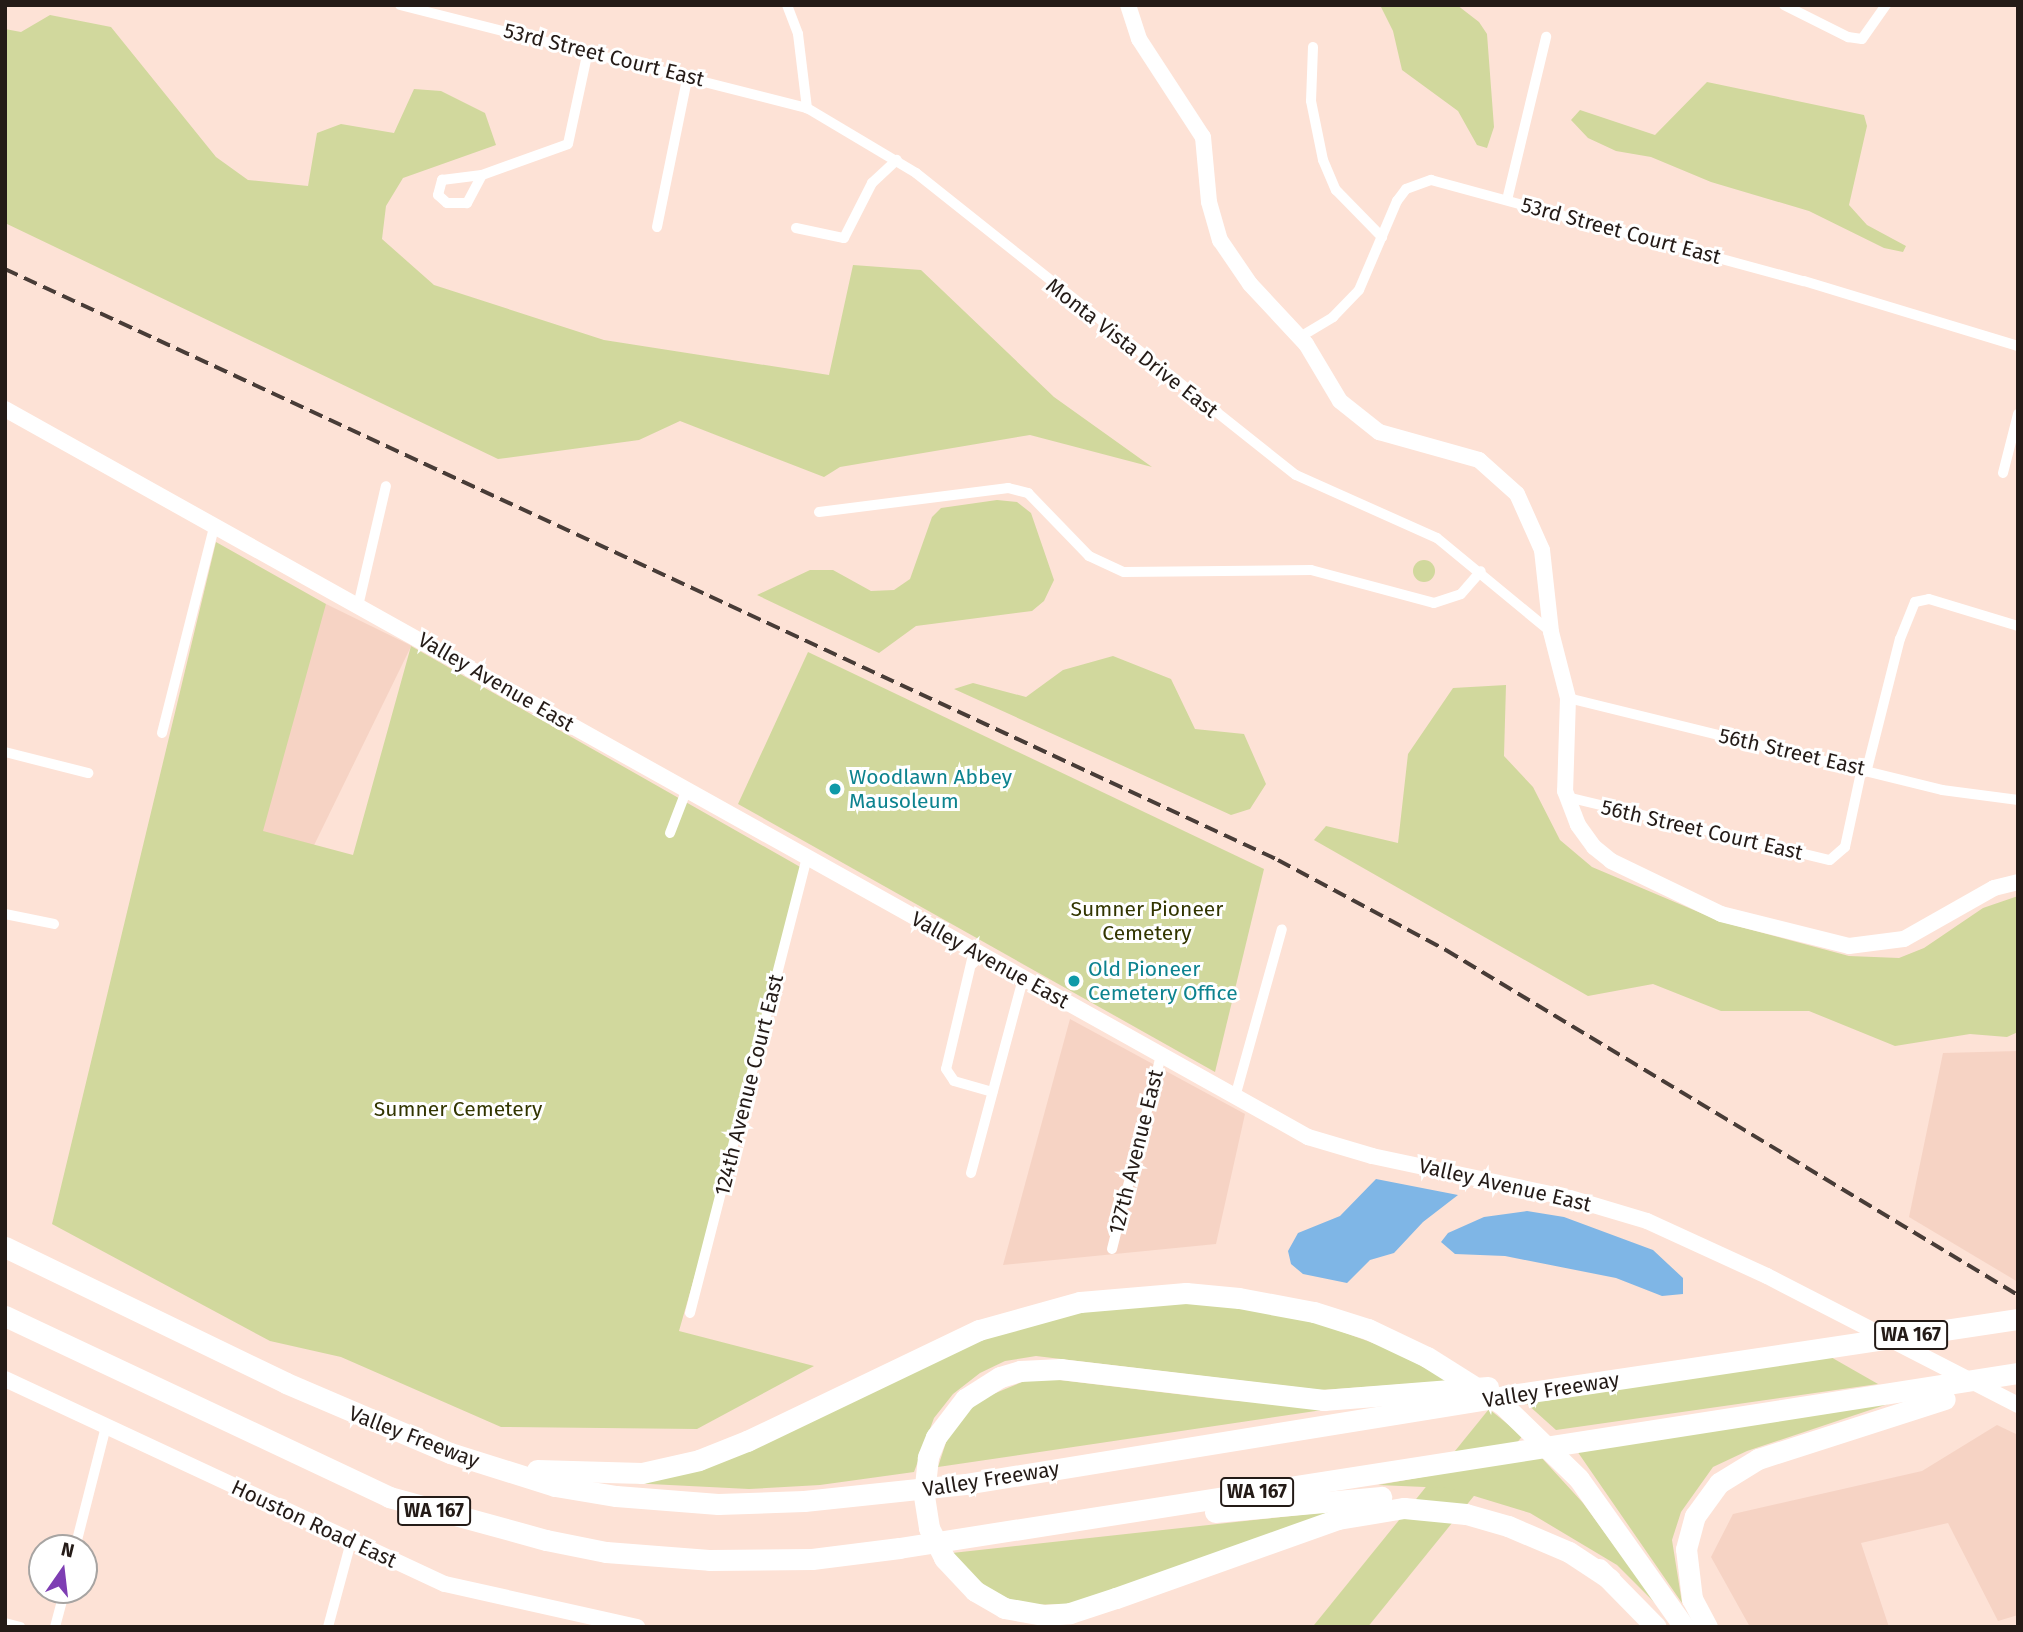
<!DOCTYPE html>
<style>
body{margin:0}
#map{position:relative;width:2023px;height:1632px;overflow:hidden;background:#fde2d6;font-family:"Fira Sans",sans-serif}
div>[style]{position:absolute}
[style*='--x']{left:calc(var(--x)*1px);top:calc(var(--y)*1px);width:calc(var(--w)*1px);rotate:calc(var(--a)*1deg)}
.built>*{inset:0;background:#f6d3c4;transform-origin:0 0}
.green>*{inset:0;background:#d1d89d;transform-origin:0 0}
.round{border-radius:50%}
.water>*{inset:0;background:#7fb6e6}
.street>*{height:10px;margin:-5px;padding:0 5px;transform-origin:5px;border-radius:5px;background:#fff}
.secondary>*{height:16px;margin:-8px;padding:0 8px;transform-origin:8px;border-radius:8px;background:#fff}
.highway>*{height:21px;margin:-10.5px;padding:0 10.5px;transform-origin:10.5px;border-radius:10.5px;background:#fff}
.rail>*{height:3.5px;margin-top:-1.75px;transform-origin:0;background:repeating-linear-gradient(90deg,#483c37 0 14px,transparent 0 21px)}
.dots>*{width:19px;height:19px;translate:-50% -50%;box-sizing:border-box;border:4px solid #fff;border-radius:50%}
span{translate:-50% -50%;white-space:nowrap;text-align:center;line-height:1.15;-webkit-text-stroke:6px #fff;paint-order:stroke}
.shield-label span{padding:2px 5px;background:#fff;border:2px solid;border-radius:5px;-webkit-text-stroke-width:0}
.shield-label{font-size:19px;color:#241b17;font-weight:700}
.street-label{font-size:21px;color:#241b17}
.culture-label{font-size:21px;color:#0d838f}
.left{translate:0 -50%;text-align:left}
.park-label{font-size:21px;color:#323500}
.frame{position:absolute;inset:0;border:7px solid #241b17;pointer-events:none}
.north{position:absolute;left:28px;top:1534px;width:70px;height:70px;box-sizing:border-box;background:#fff;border:2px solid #a7a4a2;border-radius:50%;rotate:14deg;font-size:19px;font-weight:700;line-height:28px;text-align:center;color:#241b17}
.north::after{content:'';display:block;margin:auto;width:24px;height:32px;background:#7e3eb3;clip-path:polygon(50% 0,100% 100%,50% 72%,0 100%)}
</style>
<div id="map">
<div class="built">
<i style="left:326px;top:604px;width:95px;height:236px;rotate:26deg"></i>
<i style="clip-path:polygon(1070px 1019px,1245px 1114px,1216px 1244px,1003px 1265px)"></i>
<i style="clip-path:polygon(2018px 1051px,2018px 1282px,1909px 1217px,1943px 1053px)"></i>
<i style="clip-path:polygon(1997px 1425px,2018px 1435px,2018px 1615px,1998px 1621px,1948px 1523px,1861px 1543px,1889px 1627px,1750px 1627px,1711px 1557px,1733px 1514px,1922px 1471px)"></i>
</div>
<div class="green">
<i style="clip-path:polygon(1380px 5px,1457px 5px,1479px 22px,1487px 34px,1494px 127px,1487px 148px,1477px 145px,1458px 111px,1402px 70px,1393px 31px)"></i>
<i style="clip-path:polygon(50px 15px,111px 27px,216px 157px,248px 180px,308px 186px,317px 133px,341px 124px,394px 133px,414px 89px,441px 91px,485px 113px,496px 145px,403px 178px,386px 206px,382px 239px,434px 285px,604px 340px,829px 375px,853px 265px,921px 270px,1054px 397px,1152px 467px,1030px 435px,840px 467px,824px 477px,680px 421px,639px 440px,498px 459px,5px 223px,5px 29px,21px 32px)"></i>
<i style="clip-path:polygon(1707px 82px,1864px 115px,1867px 126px,1849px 205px,1867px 225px,1906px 246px,1903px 252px,1884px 248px,1809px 211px,1711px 182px,1651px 157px,1616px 151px,1588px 138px,1571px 120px,1580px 110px,1655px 135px)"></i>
<i style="clip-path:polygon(997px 500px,1017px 502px,1031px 513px,1054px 580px,1044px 601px,1032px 611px,916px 626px,879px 653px,757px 595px,810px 570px,833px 570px,871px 591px,894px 590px,910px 579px,932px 517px,941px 508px)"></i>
<i style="clip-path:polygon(216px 542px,326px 604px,263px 831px,353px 855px,411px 646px,802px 868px,737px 1128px,679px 1331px,814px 1366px,697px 1429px,501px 1427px,341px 1357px,270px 1341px,52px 1224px)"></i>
<i class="round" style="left:1413px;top:560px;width:22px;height:22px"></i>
<i style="clip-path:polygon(808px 652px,1264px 869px,1215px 1072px,738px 804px)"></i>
<i style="clip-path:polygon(1113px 656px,1171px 679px,1195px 729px,1244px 734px,1266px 784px,1250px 809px,1231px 815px,954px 689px,973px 683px,1026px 697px,1063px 670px)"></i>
<i style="clip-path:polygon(1506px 685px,1504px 756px,1533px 787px,1560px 840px,1592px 867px,1722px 922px,1849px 956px,1899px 958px,1924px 948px,1983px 908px,2018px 896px,2018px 1032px,2007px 1037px,1970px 1034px,1895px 1046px,1809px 1011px,1721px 1011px,1653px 984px,1588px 996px,1314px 840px,1326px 826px,1398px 843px,1408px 754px,1453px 688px)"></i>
<i style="clip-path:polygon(1141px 1302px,1226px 1304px,1310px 1320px,1392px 1350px,1449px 1381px,1321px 1390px,1036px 1356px,1005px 1361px,980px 1373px,953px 1394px,934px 1418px,914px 1472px,820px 1485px,749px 1489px,630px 1483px,963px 1345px,1057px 1315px)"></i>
<i style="clip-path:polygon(1829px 1356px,1878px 1384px,1556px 1430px,1526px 1403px)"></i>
<i style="clip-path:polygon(1034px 1377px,1227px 1400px,1336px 1408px,938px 1467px,949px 1433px,974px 1402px)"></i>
<i style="clip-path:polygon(1894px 1402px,1747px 1451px,1713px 1467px,1681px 1512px,1672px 1540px,1682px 1603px,1577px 1451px)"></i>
<i style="left:1489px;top:1409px;width:43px;height:561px;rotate:39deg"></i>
<i style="clip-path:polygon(1540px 1456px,1583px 1503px,1660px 1608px,1617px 1565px,1530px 1513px,1448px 1488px,1378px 1485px)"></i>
<i style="clip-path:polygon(1337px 1511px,1074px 1604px,1023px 1605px,981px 1587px,952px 1553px)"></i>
</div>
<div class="water">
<i style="clip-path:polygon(1376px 1179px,1458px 1195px,1423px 1222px,1394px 1253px,1370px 1260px,1347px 1283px,1303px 1274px,1291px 1264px,1288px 1251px,1298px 1233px,1340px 1216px)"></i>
<i style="clip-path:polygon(1527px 1211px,1564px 1217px,1653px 1250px,1683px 1278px,1683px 1294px,1662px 1296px,1616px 1278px,1505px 1256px,1455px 1254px,1441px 1242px,1448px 1233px,1484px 1217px)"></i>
</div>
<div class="street">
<i style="--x:400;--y:5;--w:420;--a:14.2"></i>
<i style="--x:787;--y:5;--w:31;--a:69"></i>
<i style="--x:798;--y:34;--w:75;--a:83.1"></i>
<i style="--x:807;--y:108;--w:127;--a:30.8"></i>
<i style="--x:916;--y:173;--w:485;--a:38.5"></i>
<i style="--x:1296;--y:475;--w:154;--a:24.1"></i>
<i style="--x:1437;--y:538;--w:148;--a:39.5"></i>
<i style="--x:1784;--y:5;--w:72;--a:26.6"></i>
<i style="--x:1848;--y:37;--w:14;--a:8"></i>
<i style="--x:1862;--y:39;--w:42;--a:-54.8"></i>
<i style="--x:1313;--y:47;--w:54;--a:92.1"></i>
<i style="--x:1311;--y:101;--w:60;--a:78.5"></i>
<i style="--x:1323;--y:160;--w:33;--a:67"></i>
<i style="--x:1336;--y:190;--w:66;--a:45.6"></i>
<i style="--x:482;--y:175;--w:32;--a:118"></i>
<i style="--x:467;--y:203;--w:20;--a:180"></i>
<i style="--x:447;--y:203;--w:12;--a:-138"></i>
<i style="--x:438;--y:195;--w:16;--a:-75"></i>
<i style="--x:442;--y:180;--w:40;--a:-7.1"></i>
<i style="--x:482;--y:175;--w:91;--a:-19.8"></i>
<i style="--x:568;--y:144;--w:95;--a:-77.9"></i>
<i style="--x:1507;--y:200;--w:168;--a:-76.5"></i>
<i style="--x:657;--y:227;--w:155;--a:-78.5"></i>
<i style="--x:796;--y:228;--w:49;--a:11.8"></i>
<i style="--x:844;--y:238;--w:62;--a:-63"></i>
<i style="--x:872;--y:183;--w:34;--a:-43"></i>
<i style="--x:1300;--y:337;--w:39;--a:-31"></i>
<i style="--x:1333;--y:317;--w:37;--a:-46"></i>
<i style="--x:1359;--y:290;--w:97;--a:-66.9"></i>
<i style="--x:1397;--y:201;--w:15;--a:-53"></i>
<i style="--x:1406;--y:189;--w:27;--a:-20"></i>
<i style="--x:1431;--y:180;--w:386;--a:15.2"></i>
<i style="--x:1804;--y:281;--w:224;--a:16.9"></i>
<i style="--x:2003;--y:473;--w:61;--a:-75.7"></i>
<i style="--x:819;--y:512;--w:191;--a:-7.2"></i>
<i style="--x:1008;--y:488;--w:21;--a:14"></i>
<i style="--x:1028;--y:493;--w:88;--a:45.9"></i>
<i style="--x:1089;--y:556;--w:38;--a:25"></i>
<i style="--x:1124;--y:572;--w:187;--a:-0.6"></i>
<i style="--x:1311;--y:570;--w:127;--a:15"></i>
<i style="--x:1434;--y:603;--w:28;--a:-18"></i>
<i style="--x:1461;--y:594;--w:30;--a:-49"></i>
<i style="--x:358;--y:606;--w:123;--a:-76.9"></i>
<i style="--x:1568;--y:698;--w:385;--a:13.8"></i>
<i style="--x:1942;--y:790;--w:77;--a:7.5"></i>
<i style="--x:162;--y:733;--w:212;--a:-75.8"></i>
<i style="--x:5;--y:752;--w:86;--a:14.2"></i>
<i style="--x:1867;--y:769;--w:134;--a:-75.8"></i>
<i style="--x:1900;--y:639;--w:40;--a:-68"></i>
<i style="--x:1915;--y:602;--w:14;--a:-12"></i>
<i style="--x:1929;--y:599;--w:93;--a:16.9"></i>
<i style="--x:1567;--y:797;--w:270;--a:13.5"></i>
<i style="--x:1830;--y:860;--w:20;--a:-41"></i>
<i style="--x:1845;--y:847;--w:81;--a:-77.9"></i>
<i style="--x:670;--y:833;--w:47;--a:-68.9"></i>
<i style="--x:5;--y:914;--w:50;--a:11.5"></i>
<i style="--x:974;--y:951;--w:121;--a:103.3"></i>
<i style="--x:946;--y:1069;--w:14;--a:56"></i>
<i style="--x:954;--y:1081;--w:40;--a:16"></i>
<i style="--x:1235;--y:1097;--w:174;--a:-74.4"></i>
<i style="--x:971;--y:1173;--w:194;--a:-75"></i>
<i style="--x:1021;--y:986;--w:9;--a:-32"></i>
<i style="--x:1112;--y:1249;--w:199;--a:-75.8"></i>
<i style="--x:690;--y:1313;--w:470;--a:-75.6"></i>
<i style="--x:75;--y:1548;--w:126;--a:-75.7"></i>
<i style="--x:5;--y:1623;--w:16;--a:15"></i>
<i style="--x:55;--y:1627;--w:38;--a:-75"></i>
<i style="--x:328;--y:1627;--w:88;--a:-74.9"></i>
</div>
<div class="secondary">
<i style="--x:1128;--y:5;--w:36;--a:72"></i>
<i style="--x:1139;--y:39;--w:117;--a:56.9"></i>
<i style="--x:1203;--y:137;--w:65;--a:84.7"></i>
<i style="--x:1209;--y:202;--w:40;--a:74"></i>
<i style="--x:1220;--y:240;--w:53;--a:55.7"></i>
<i style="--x:1250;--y:284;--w:82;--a:47"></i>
<i style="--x:1306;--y:344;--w:66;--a:59.2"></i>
<i style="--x:1340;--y:401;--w:50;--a:38.5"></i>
<i style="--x:1379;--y:432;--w:104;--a:15.6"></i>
<i style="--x:1479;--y:460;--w:51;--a:41.8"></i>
<i style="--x:1517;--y:494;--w:61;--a:65.9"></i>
<i style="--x:1542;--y:550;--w:82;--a:83.7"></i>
<i style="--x:1551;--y:632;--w:68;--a:75.6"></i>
<i style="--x:1568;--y:698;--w:93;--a:91.8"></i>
<i style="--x:1565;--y:791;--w:36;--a:69"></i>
<i style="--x:1578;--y:825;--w:27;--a:54"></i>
<i style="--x:1594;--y:847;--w:22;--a:39"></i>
<i style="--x:1611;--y:861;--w:122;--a:25.7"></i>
<i style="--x:1721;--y:914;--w:132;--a:14"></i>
<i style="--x:1849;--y:946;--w:55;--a:-7.3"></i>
<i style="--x:1904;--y:939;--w:103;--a:-29.5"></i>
<i style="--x:1994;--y:888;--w:25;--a:-14"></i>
<i style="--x:5;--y:409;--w:1493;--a:29.19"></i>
<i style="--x:1308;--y:1137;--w:67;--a:16.5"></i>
<i style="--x:1372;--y:1156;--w:202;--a:12"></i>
<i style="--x:1570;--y:1198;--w:80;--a:16.6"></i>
<i style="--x:1647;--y:1221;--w:132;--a:24.6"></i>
<i style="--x:1767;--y:1276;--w:282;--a:27.2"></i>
<i style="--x:5;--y:1379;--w:485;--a:25"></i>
<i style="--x:445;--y:1584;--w:197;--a:12.6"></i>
</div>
<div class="highway">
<i style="--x:5;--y:1247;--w:312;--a:25.8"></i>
<i style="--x:286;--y:1383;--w:178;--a:23.1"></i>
<i style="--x:450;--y:1453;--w:110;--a:17.4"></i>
<i style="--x:555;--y:1486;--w:62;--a:9.3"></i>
<i style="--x:616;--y:1496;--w:102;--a:4.5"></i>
<i style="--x:718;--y:1504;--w:86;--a:-2"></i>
<i style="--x:804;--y:1501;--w:162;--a:-6"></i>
<i style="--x:965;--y:1484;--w:560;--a:-9.24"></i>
<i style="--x:1518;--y:1394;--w:506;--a:-8.53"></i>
<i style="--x:5;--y:1316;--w:425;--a:25.2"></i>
<i style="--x:389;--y:1497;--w:163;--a:15.3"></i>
<i style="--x:546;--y:1540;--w:61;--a:11.3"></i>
<i style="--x:606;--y:1552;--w:103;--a:4.4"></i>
<i style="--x:709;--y:1560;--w:103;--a:-0.6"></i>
<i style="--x:812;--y:1559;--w:88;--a:-7.2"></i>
<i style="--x:899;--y:1548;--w:1133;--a:-8.89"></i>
<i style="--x:1488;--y:1387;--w:165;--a:175.5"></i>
<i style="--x:1324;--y:1400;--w:265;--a:-173.3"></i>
<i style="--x:1061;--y:1369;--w:41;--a:177.2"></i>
<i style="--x:1020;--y:1371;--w:21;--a:163"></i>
<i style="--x:1000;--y:1377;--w:41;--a:147.8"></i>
<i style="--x:965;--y:1399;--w:48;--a:127.3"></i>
<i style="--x:936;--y:1437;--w:22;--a:112"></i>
<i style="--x:928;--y:1457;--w:39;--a:96"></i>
<i style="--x:924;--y:1496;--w:32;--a:81"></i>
<i style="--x:929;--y:1528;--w:34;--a:63"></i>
<i style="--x:944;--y:1558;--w:45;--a:46.8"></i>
<i style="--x:975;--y:1591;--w:34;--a:30"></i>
<i style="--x:1004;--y:1608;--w:41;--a:9.9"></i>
<i style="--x:1044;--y:1615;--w:26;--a:-4"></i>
<i style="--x:1070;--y:1613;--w:48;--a:-18.1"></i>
<i style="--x:1116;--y:1598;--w:236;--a:-19.6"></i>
<i style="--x:1338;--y:1519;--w:67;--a:-9.5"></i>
<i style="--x:1404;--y:1508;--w:62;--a:5.5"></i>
<i style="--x:1466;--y:1514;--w:44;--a:15.9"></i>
<i style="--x:1508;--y:1526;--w:66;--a:23.1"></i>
<i style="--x:1569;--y:1552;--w:49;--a:33.4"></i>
<i style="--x:537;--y:1470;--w:105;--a:1.6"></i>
<i style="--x:642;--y:1473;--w:58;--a:-12.8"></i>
<i style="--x:699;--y:1460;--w:52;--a:-21.6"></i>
<i style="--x:747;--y:1441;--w:257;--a:-25.6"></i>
<i style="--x:979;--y:1330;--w:105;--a:-15.5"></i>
<i style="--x:1080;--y:1302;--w:106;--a:-4.9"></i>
<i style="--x:1186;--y:1293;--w:53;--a:5.4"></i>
<i style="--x:1239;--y:1298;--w:76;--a:10.6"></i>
<i style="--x:1314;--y:1312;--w:57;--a:17.5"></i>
<i style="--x:1368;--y:1329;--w:65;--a:25.4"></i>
<i style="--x:1427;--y:1357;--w:89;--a:32.1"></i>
<i style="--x:1502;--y:1404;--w:107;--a:44.2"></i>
<i style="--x:1579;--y:1479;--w:181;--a:54.6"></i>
<i style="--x:1215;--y:1512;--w:167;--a:-5.2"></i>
<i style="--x:1599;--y:1569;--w:81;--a:45.5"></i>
<i style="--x:1707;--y:1627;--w:32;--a:-118"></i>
<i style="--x:1692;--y:1599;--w:50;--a:-96.8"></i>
<i style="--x:1686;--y:1549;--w:34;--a:-75"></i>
<i style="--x:1695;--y:1516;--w:41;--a:-54"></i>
<i style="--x:1719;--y:1483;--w:46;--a:-31.6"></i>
<i style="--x:1758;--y:1459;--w:196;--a:-17.8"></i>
</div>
<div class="rail">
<i style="--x:5;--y:269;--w:1403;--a:24.9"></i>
<i style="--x:1278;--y:860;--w:191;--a:28.2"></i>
<i style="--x:1446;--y:950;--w:668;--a:31.1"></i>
</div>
<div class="dots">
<i style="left:835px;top:789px;background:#0f9aa8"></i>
<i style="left:1074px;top:981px;background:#0f9aa8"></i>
</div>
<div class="shield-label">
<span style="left:1911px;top:1335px">WA 167</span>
<span style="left:1257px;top:1492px">WA 167</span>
<span style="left:434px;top:1511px">WA 167</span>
</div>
<div class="street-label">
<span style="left:604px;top:55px;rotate:14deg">53rd Street Court East</span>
<span style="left:1621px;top:231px;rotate:15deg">53rd Street Court East</span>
<span style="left:1132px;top:348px;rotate:38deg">Monta Vista Drive East</span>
<span style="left:496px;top:682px;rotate:30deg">Valley Avenue East</span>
<span style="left:1792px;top:752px;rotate:13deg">56th Street East</span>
<span style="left:1702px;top:830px;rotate:13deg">56th Street Court East</span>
<span style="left:990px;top:960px;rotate:29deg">Valley Avenue East</span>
<span style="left:749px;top:1085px;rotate:-76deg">124th Avenue Court East</span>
<span style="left:1136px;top:1152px;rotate:-76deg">127th Avenue East</span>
<span style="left:1505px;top:1185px;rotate:13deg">Valley Avenue East</span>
<span style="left:1551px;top:1390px;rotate:-9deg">Valley Freeway</span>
<span style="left:414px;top:1437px;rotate:21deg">Valley Freeway</span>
<span style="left:991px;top:1479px;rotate:-9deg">Valley Freeway</span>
<span style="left:314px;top:1524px;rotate:25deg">Houston Road East</span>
</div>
<div class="culture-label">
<span class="left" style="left:849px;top:789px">Woodlawn Abbey<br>Mausoleum</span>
<span class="left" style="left:1088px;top:981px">Old Pioneer<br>Cemetery Office</span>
</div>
<div class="park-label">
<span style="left:1147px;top:921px">Sumner Pioneer<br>Cemetery</span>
<span style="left:458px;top:1109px">Sumner Cemetery</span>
</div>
<div class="frame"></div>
<div class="north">N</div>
</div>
